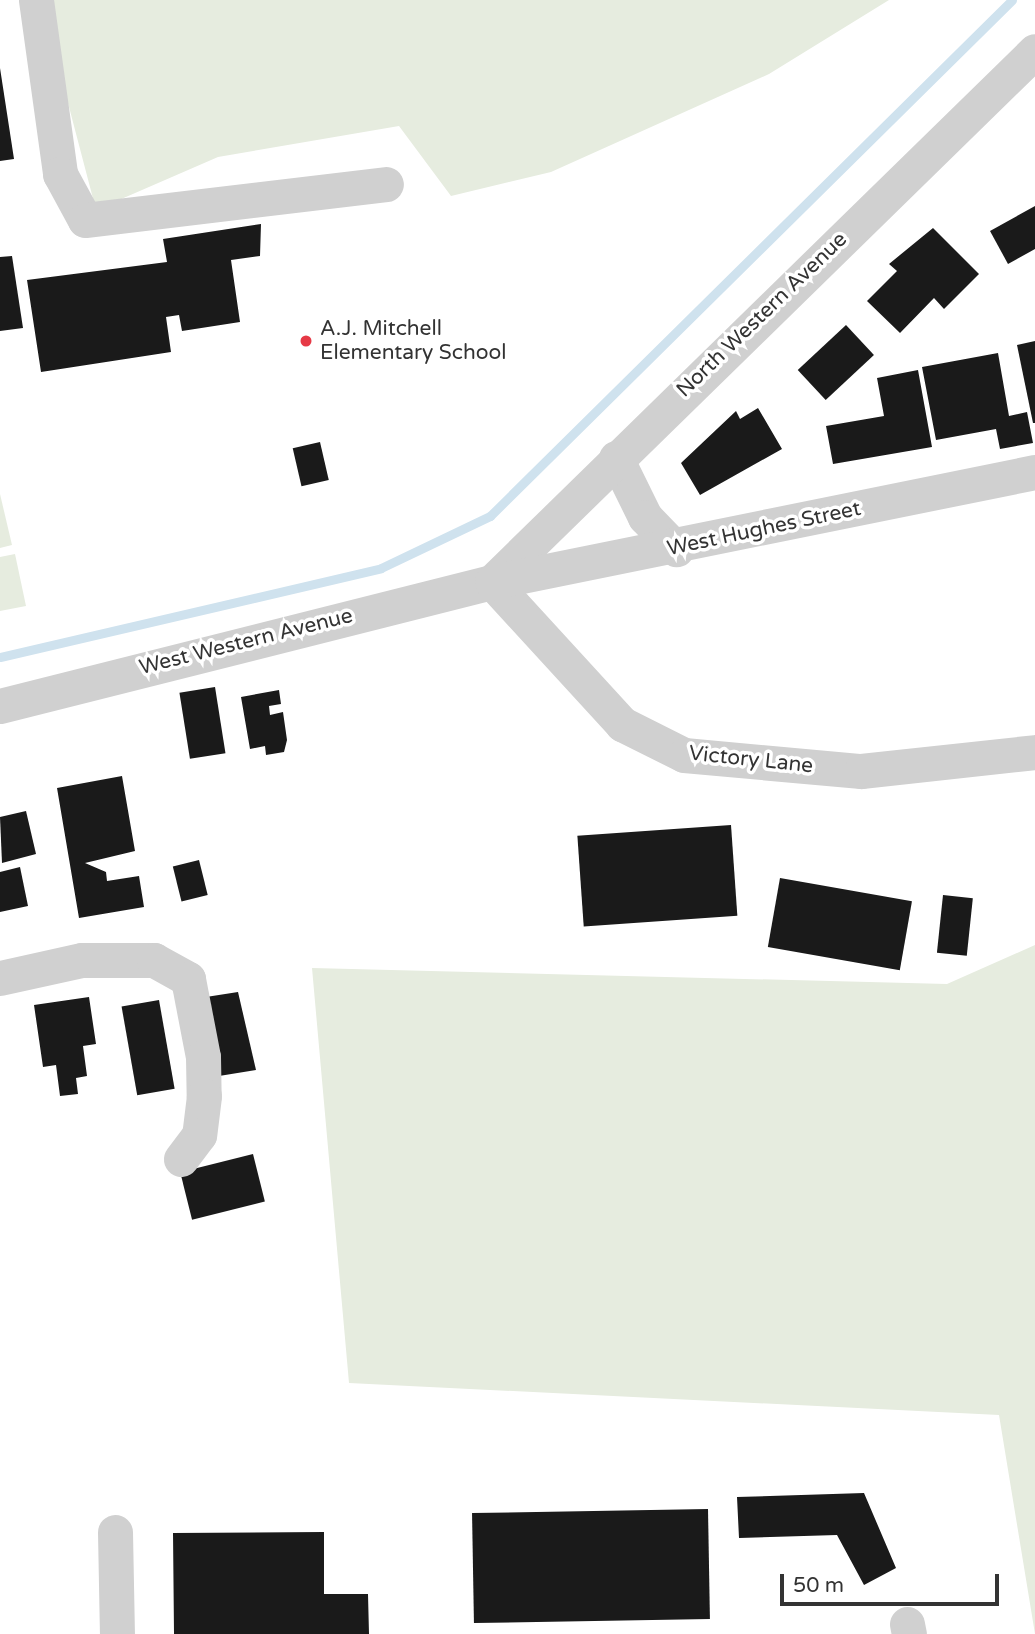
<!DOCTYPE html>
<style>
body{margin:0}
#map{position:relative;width:1035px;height:1634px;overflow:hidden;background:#fff;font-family:"Varela Round",sans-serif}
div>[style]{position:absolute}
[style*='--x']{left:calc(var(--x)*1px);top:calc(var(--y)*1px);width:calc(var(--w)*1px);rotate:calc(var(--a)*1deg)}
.green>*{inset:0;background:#e6ecdf}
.stream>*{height:9px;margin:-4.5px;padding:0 4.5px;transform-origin:4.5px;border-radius:4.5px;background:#cfe2ee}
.building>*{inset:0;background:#1a1a1a;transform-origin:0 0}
.minor>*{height:35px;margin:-17.5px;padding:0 17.5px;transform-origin:17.5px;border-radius:17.5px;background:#d0d0d0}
.dots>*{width:19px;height:19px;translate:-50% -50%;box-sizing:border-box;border:4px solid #fff;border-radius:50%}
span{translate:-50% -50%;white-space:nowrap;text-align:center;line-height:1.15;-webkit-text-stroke:7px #fff;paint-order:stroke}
.street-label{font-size:21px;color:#333}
.poi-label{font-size:21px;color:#333}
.left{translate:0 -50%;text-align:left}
.scale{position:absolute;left:780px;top:1574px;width:219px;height:32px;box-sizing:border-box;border:4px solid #333;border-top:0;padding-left:9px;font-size:21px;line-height:24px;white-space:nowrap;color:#333;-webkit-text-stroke:5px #fff;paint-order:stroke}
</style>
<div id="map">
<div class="green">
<i style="clip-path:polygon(41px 0,889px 0,769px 74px,551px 172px,451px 196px,399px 126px,218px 157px,96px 210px)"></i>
<i style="clip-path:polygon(0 494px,12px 545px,0 548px)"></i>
<i style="clip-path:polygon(15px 554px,26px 606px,0 611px,0 557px)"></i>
<i style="clip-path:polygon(1035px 945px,1035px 1634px,999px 1415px,349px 1383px,312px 968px,947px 984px)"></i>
</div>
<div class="stream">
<i style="--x:0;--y:657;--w:391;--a:-13.1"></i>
<i style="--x:381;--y:568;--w:121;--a:-25.5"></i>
<i style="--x:490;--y:516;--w:734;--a:-44.67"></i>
</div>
<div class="building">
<i style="clip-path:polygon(0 68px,14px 159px,0 161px)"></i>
<i style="clip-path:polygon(1035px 206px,1035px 249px,1008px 264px,990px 231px)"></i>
<i style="clip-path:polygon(261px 224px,260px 256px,231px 260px,240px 322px,182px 331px,179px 315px,166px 317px,171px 352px,41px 372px,27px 280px,167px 262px,163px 239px)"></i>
<i style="clip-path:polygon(933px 228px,979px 274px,944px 309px,934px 298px,900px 333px,867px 301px,897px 271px,889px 264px)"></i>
<i style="clip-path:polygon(12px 256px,23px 328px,0 331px,0 257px)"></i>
<i style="left:846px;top:325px;width:41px;height:66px;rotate:47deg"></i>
<i style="clip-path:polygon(1035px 341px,1035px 423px,1033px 423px,1017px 345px)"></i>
<i style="clip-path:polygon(998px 353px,1009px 416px,1027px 412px,1033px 443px,1000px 449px,996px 429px,936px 440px,922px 367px)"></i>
<i style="clip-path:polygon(918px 370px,932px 447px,833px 464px,826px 426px,884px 416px,877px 378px)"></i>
<i style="clip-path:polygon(758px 408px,782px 449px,700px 495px,681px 463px,736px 411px,740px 419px)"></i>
<i style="left:320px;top:442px;width:39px;height:28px;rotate:77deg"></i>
<i style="left:215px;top:687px;width:67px;height:36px;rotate:81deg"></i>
<i style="clip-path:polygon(279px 690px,281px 704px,269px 706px,270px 715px,283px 712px,287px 740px,284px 752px,266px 755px,265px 746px,250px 749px,241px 697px)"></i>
<i style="clip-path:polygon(122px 776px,135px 851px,85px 863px,106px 872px,107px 881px,139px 876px,144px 907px,79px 918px,57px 788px)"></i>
<i style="clip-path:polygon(26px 811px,36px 854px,2px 863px,0 817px)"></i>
<i style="left:731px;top:825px;width:91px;height:154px;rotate:86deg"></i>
<i style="left:199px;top:860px;width:36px;height:27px;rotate:76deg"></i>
<i style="clip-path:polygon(20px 867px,28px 906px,0 912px,0 872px)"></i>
<i style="left:780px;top:878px;width:134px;height:70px;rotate:10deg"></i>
<i style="left:943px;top:895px;width:30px;height:58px;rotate:6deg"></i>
<i style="clip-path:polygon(238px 992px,256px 1070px,219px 1076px,206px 997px)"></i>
<i style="clip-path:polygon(89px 997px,96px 1044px,83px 1046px,87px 1076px,76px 1078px,78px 1094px,60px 1096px,56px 1065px,43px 1067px,34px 1005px)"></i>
<i style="left:159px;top:1000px;width:90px;height:38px;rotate:80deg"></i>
<i style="left:253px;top:1154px;width:49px;height:75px;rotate:76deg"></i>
<i style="clip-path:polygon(864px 1493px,896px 1568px,864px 1585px,837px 1535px,739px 1538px,737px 1497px)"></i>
<i style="left:708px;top:1509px;width:110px;height:236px;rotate:89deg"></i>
<i style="clip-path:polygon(324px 1532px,324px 1594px,368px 1594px,369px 1634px,174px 1634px,173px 1533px)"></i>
</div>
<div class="minor">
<i style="--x:36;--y:0;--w:176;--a:82.1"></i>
<i style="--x:60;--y:174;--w:52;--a:61.5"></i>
<i style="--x:85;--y:220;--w:303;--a:-6.8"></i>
<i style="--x:616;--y:458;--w:66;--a:63.8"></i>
<i style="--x:645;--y:517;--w:45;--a:45.9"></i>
<i style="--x:492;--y:582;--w:759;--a:-44.36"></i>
<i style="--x:492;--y:582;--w:193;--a:47.5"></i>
<i style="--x:622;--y:724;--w:69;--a:26.6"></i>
<i style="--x:684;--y:755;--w:178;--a:5.2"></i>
<i style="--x:861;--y:771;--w:175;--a:-6.2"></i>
<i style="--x:0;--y:706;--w:507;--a:-14.15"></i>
<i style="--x:492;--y:582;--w:554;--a:-11.45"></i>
<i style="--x:0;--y:978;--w:84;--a:-12.4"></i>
<i style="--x:82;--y:960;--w:72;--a:0"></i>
<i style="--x:154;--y:960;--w:39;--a:29"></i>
<i style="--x:188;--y:979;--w:79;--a:79.1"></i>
<i style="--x:203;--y:1057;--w:39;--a:89"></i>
<i style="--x:204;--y:1096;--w:39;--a:97"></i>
<i style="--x:199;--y:1135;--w:30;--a:127"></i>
<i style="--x:115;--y:1532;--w:102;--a:88.9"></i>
<i style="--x:907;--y:1624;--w:10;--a:79"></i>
</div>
<div class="dots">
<i style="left:306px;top:341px;background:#e63946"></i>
</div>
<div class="street-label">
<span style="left:762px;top:315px;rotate:-44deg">North Western Avenue</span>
<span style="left:764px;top:529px;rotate:-12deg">West Hughes Street</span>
<span style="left:246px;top:642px;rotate:-14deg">West Western Avenue</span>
<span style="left:751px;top:760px;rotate:6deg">Victory Lane</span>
</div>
<div class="poi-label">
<span class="left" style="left:320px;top:341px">A.J. Mitchell<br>Elementary School</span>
</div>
<div class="scale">50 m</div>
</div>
